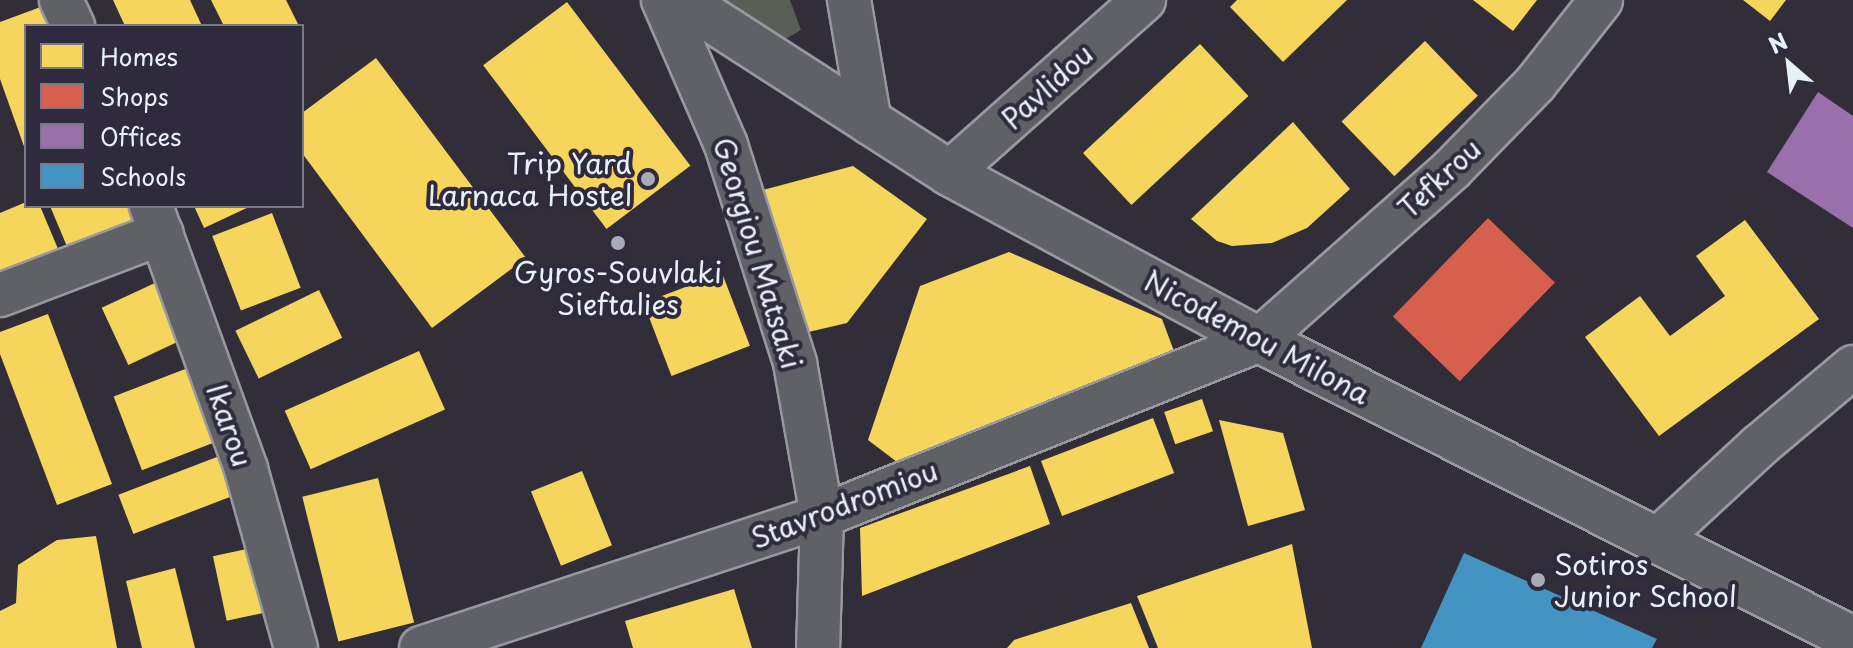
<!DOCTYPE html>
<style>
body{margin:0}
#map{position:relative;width:1853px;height:648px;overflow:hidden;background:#312e39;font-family:"Playpen Sans",sans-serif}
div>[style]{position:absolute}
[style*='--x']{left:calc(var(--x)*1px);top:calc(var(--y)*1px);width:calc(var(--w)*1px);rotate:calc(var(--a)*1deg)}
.green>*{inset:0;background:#595f56}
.homes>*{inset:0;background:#f6d55c;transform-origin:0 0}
.shops>*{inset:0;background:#d6604d;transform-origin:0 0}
.offices>*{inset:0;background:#9970ab}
.schools>*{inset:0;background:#4393c3}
.roads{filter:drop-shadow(2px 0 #98999f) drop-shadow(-2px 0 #98999f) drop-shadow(0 2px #98999f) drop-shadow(0 -2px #98999f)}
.street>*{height:42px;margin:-21px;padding:0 21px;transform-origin:21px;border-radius:21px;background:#606067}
.secondary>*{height:44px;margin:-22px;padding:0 22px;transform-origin:22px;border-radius:22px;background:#606067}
.dots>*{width:22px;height:22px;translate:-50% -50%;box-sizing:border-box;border:4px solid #2f2a3d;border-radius:50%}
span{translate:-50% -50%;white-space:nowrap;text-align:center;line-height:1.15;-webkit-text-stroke:8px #2f2a3d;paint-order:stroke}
.street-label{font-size:28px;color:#e8f1f8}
.poi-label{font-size:28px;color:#e8f1f8}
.right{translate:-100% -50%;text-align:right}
.left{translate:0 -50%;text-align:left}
.legend{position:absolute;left:24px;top:24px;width:280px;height:184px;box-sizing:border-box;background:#2f2a3d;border:2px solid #797a88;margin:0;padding:10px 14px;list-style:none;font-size:24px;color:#e8f1f8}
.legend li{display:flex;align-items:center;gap:16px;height:40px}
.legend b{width:40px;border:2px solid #797a88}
.north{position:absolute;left:1749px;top:24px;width:80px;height:80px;-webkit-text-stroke:6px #2f2a3d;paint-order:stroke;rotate:332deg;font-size:22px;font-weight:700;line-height:32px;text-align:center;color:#e8f1f8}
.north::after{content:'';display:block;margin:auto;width:28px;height:36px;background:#e8f1f8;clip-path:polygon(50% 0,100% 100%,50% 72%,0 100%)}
</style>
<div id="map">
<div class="green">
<i style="clip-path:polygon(714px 0,790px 0,801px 30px,772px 47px)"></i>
</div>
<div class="homes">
<i style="clip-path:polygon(113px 0,190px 0,202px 26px,125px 26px)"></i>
<i style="clip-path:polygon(211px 0,286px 0,299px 26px,224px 26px)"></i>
<i style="clip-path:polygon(1237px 0,1347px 0,1283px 62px,1230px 7px)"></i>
<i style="clip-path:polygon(1473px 0,1537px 0,1513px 31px)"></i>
<i style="clip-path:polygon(1743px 0,1786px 0,1770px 21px)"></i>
<i style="left:567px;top:2px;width:205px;height:105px;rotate:53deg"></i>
<i style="clip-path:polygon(46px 5px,53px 26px,26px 26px,26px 152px,0 79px,0 22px)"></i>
<i style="left:1425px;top:41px;width:76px;height:116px;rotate:46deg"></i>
<i style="left:1200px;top:44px;width:71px;height:160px;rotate:47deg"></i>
<i style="clip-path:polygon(376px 58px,526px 258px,432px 328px,302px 153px,302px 113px)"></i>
<i style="clip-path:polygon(1293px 122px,1350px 189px,1307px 228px,1272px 243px,1232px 246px,1217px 241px,1191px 219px)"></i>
<i style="clip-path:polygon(853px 166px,927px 219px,847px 323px,800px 334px,755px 192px)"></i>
<i style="clip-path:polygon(26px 202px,26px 206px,40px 206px,61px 256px,0 282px,0 213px)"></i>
<i style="clip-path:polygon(50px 206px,128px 206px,137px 227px,71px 256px)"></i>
<i style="clip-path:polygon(194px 206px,251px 206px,204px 228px)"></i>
<i style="left:272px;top:213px;width:80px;height:64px;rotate:69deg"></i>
<i style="clip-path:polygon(1745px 220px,1819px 319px,1659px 436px,1585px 337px,1640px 296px,1670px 336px,1725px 296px,1696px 256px)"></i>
<i style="clip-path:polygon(1009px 252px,1162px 319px,1178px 362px,901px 465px,868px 440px,920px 286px)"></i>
<i style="left:722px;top:273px;width:78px;height:84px;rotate:69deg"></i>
<i style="left:157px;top:282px;width:63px;height:61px;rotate:65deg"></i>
<i style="left:319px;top:290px;width:53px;height:93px;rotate:64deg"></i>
<i style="clip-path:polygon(48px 314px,112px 484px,57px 505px,0 354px,0 332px)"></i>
<i style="left:419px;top:351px;width:64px;height:147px;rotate:66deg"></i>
<i style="left:193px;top:366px;width:79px;height:85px;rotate:69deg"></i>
<i style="left:1202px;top:399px;width:34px;height:40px;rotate:71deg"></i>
<i style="left:1153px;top:418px;width:59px;height:120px;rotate:69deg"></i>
<i style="clip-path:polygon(1219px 420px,1283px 433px,1305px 510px,1248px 526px)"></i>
<i style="left:222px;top:455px;width:42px;height:111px;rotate:69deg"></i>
<i style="clip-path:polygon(1030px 466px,1050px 524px,862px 596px,860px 528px)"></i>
<i style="left:582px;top:471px;width:80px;height:55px;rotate:68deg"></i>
<i style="left:378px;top:478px;width:149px;height:78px;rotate:76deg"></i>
<i style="clip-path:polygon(96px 536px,117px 648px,0 648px,0 611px,16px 603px,18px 565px,57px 540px)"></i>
<i style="clip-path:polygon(1292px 544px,1312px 648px,1158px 648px,1137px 596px)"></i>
<i style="left:256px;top:547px;width:66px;height:44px;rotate:78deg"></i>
<i style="clip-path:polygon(175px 568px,195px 648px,142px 648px,126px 581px)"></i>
<i style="clip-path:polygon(734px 589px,752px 648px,633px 648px,625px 621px)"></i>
<i style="clip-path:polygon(1131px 603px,1149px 648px,1007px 648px,1014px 640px)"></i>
</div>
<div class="shops">
<i style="left:1488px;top:218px;width:93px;height:137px;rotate:44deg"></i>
</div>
<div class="offices">
<i style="clip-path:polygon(1818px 92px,1853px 116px,1853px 228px,1767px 172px)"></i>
</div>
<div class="schools">
<i style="clip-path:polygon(1464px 553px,1657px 639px,1652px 648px,1421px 648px)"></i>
</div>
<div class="roads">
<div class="street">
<i style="--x:61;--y:0;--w:29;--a:65"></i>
<i style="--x:663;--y:0;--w:158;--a:66.5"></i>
<i style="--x:726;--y:145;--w:229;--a:72.4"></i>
<i style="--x:795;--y:363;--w:155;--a:80"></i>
<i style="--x:822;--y:516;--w:132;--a:91.7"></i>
<i style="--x:849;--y:0;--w:125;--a:80.3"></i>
<i style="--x:949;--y:173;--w:261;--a:-41.6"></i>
<i style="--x:151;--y:206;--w:280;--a:70.1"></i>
<i style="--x:246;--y:469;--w:186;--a:74.4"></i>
<i style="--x:0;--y:295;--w:173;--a:-20.9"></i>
<i style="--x:1655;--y:542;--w:142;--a:-42.7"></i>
<i style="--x:1759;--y:446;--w:123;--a:-40"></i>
<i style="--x:421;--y:648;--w:422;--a:-18.2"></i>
<i style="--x:822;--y:516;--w:471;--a:-21.9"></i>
<i style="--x:1259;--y:340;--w:258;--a:-41.5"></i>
<i style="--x:1452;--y:169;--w:119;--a:-45.7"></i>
<i style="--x:1535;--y:84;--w:107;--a:-51.8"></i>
</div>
<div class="secondary">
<i style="--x:681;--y:0;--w:319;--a:32.8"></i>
<i style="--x:949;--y:173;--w:352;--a:28.3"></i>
<i style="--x:1259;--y:340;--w:665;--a:26.72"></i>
</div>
</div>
<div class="dots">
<i style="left:648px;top:179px;background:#a8adb5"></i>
<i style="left:618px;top:243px;background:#a8adb5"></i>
<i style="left:1538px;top:580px;background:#a8adb5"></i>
</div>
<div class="street-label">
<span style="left:1047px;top:86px;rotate:-42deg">Pavlidou</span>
<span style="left:1439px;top:178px;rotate:-43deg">Tefkrou</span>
<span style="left:758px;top:253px;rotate:73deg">Georgiou Matsaki</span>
<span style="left:1257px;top:337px;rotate:28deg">Nicodemou Milona</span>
<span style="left:230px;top:425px;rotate:71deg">Ikarou</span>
<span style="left:844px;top:504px;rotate:-21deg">Stavrodromiou</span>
</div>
<div class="poi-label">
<span class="right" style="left:632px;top:179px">Trip Yard<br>Larnaca Hostel</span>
<span style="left:618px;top:288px">Gyros-Souvlaki<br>Sieftalies</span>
<span class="left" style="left:1554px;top:580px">Sotiros<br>Junior School</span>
</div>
<ul class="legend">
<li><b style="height:22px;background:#f6d55c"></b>Homes</li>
<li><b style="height:22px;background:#d6604d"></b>Shops</li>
<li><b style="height:22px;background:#9970ab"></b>Offices</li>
<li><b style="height:22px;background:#4393c3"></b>Schools</li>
</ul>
<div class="north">N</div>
</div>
